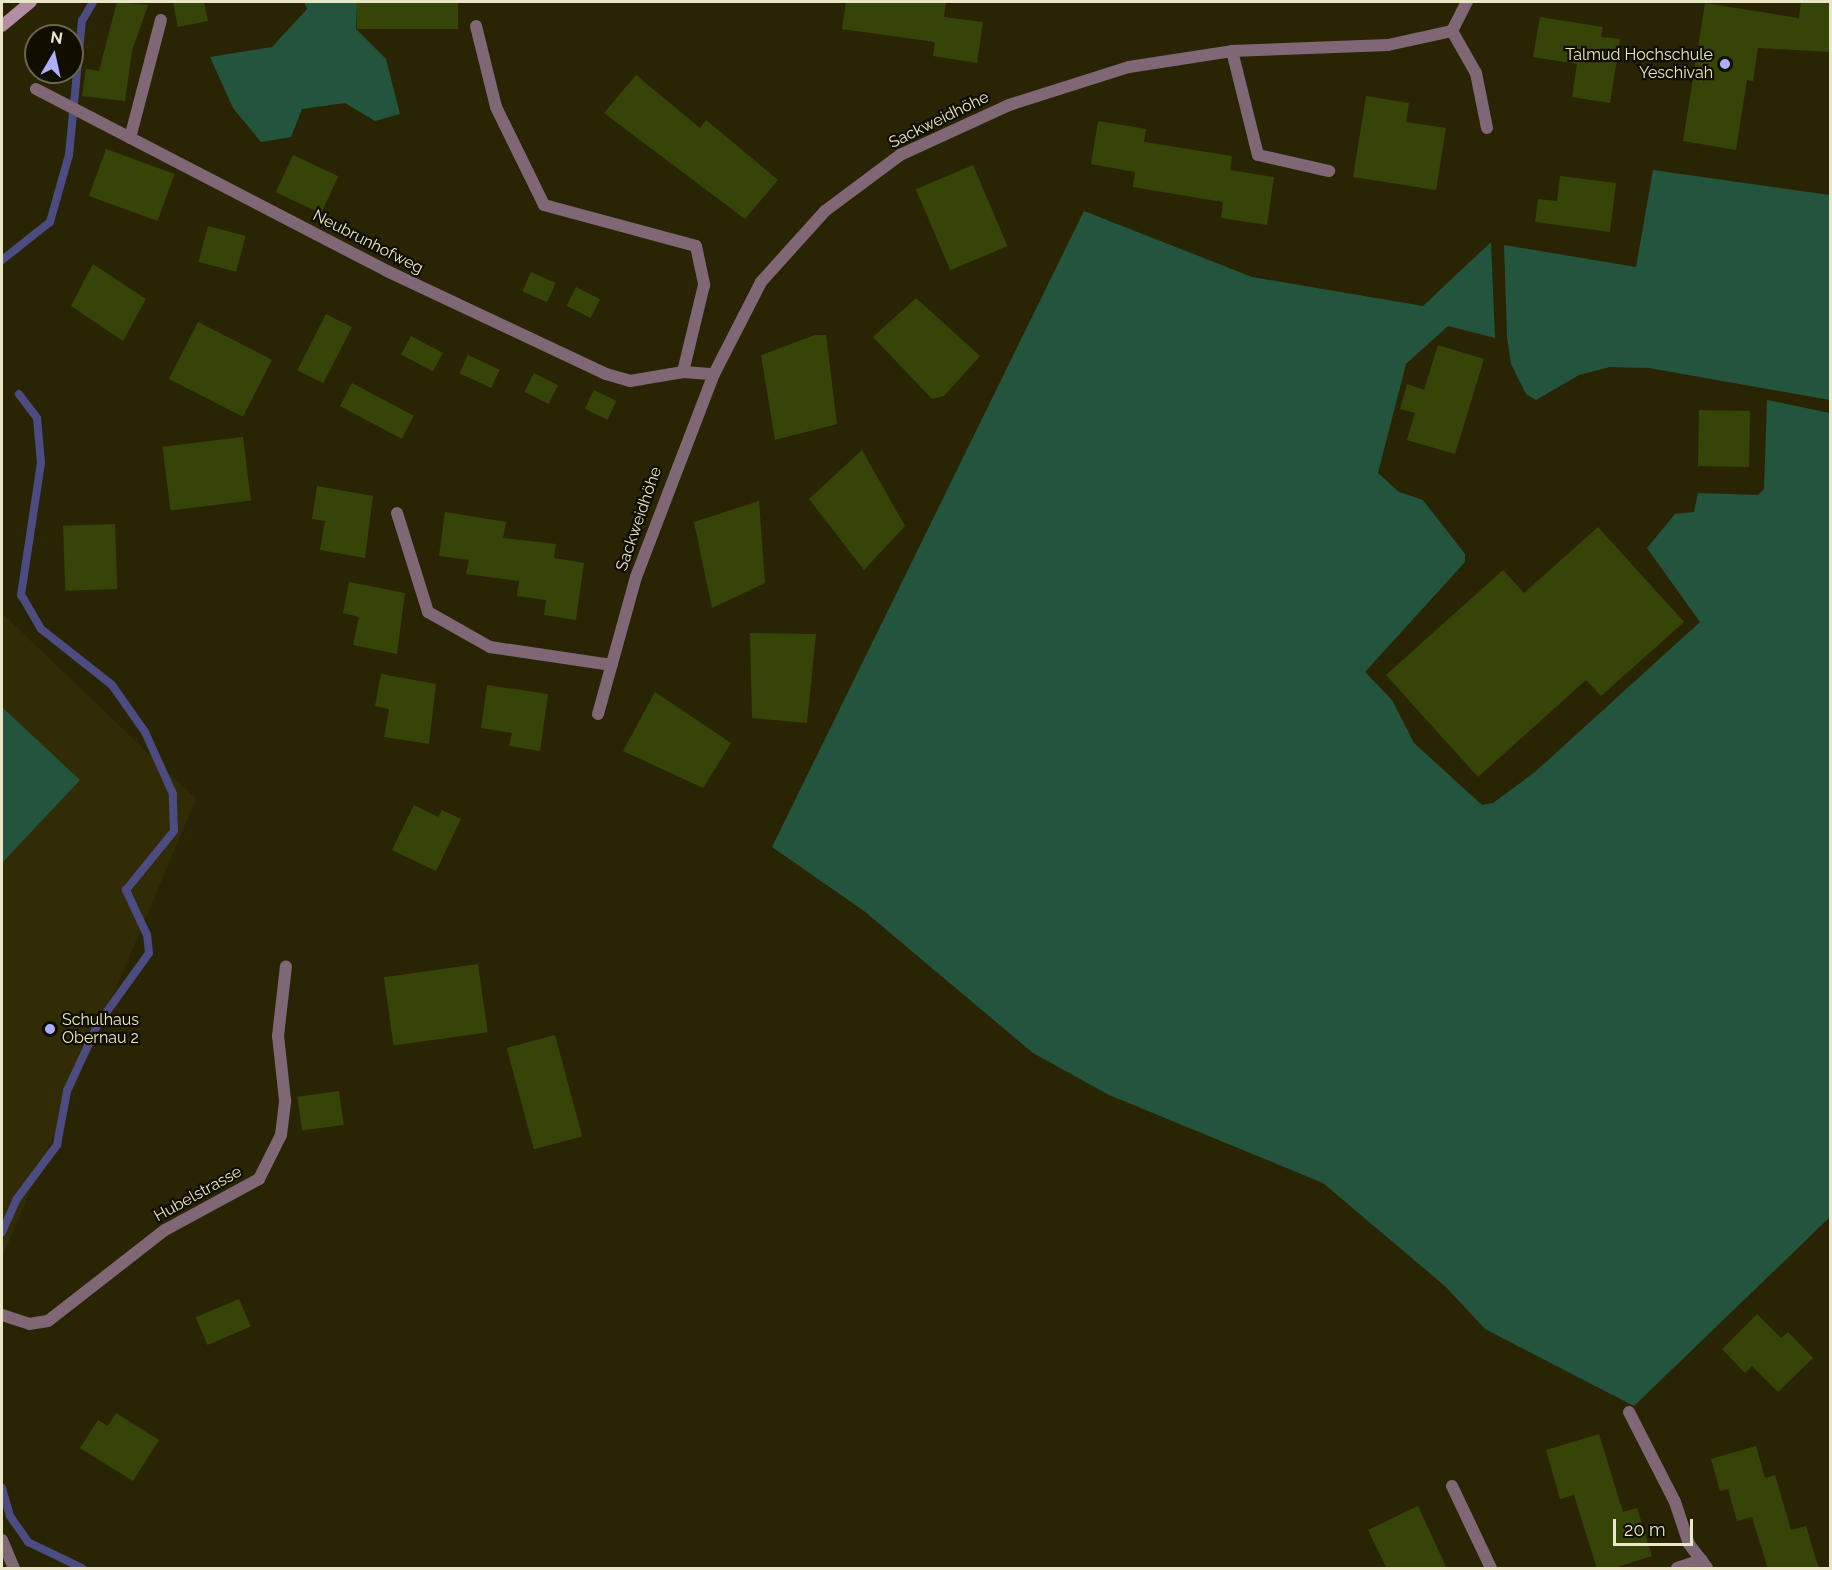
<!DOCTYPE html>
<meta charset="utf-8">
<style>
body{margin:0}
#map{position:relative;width:1832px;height:1570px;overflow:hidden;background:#292504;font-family:Raleway,sans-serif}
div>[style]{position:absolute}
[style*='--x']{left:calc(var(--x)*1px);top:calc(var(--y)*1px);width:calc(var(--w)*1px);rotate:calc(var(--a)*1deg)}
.built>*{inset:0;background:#312c05}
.green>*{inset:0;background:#23543e}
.stream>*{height:8px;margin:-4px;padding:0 4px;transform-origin:4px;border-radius:4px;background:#4c4c82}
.building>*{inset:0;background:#374407;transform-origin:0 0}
.lane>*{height:12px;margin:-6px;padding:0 6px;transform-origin:6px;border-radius:6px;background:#7f6775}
.street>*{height:12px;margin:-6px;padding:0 6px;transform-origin:6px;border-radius:6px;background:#7f6775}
.secondary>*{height:12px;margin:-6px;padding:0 6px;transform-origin:6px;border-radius:6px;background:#b38da4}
.dots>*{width:16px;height:16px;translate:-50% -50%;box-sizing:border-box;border:3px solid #110e00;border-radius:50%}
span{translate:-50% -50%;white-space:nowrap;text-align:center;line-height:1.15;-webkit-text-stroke:4.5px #110e00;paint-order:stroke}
.poi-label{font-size:16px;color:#eae7c8}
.right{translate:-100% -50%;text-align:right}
.left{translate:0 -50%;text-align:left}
.street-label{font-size:16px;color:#eae7c8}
.frame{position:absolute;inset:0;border:3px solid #eae7c8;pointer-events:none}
.north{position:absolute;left:24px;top:24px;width:60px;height:60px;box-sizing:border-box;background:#110e00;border:2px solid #686550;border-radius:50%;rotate:9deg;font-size:16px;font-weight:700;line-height:24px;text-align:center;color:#eae7c8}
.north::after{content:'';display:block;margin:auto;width:21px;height:27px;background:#acaffb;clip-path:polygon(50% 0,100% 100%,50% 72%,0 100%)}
.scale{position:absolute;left:1613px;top:1519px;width:80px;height:27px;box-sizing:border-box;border:3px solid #eae7c8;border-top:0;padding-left:8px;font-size:18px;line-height:21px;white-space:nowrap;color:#eae7c8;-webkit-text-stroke:4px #110e00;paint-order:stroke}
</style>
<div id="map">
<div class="built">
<i style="clip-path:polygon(2px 613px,196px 799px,2px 1258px)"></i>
</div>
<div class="green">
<i style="clip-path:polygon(304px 2px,357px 2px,356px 29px,386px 59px,400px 114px,375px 121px,345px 103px,302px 109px,291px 137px,261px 142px,233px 108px,210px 57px,272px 47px,307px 9px)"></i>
<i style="clip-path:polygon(1653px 170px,1830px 195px,1830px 400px,1649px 368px,1610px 367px,1579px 375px,1536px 400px,1526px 394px,1511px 364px,1507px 337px,1504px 245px,1636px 267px)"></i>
<i style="clip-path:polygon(1084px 211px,1252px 277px,1423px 306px,1491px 242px,1495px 338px,1448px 326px,1406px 364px,1378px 473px,1399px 492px,1423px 500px,1465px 554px,1465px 562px,1365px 672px,1392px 700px,1414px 743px,1482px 805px,1493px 803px,1535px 772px,1700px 622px,1647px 548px,1675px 514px,1694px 512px,1698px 493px,1758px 495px,1764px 489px,1767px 400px,1830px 413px,1830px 1217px,1634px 1406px,1485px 1329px,1446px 1287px,1323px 1183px,1109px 1095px,1033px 1053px,864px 911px,772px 847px)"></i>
<i style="clip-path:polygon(2px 707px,80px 780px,2px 863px)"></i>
</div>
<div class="stream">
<i style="--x:2;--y:260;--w:61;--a:-38.4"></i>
<i style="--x:50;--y:222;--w:70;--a:-74.2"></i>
<i style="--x:69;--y:155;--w:135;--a:-84.5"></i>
<i style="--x:82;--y:21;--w:22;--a:-60"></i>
<i style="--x:2;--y:1232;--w:35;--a:-66"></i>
<i style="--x:16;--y:1200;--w:69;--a:-53.3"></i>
<i style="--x:57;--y:1145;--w:55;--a:-79.5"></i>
<i style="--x:67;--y:1091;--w:74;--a:-65.2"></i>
<i style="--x:98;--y:1024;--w:87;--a:-54.3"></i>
<i style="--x:149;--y:953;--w:18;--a:-96"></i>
<i style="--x:147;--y:935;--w:50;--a:-115"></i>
<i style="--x:126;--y:890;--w:76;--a:-50.9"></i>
<i style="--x:174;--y:831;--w:37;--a:-92"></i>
<i style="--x:173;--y:794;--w:68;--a:-114.3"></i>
<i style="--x:145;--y:732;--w:57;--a:-125.1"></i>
<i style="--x:112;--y:685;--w:90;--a:-141.7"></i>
<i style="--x:41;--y:629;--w:39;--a:-120"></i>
<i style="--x:21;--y:595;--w:134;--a:-81.4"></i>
<i style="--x:41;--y:463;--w:45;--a:-95.1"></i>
<i style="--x:37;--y:418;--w:30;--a:-127"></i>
<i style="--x:2;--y:1488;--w:29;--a:74"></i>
<i style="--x:10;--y:1516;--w:32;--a:55"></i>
<i style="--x:28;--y:1542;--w:60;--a:25.7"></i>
</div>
<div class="building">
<i style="clip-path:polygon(117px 2px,148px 5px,132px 51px,125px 101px,82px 96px,86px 69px,99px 71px)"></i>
<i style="clip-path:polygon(173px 2px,204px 2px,208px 21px,178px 27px)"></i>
<i style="left:357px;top:2px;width:101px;height:27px"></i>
<i style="clip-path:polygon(846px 2px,946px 2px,944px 17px,983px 22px,977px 63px,933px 56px,935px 42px,842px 29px)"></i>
<i style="clip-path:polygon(1801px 2px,1830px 2px,1830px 52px,1758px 48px,1753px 81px,1747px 80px,1736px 150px,1683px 141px,1705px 3px,1799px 18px)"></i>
<i style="clip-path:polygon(1540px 17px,1603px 27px,1601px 37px,1620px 39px,1610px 103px,1572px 97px,1577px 64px,1533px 57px)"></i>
<i style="clip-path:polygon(636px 75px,700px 128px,706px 120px,778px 180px,745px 219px,604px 113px)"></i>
<i style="clip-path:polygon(1366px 96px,1409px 103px,1406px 122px,1446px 128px,1436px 190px,1353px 177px)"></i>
<i style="clip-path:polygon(1098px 121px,1146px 129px,1144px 142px,1232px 156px,1230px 170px,1274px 177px,1267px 225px,1221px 218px,1223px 202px,1133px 187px,1135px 172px,1091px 164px)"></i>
<i style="left:106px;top:149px;width:73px;height:50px;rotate:20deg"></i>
<i style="left:293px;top:155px;width:50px;height:41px;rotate:25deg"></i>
<i style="left:973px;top:165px;width:88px;height:62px;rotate:67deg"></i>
<i style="clip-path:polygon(1560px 176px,1616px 183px,1610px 232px,1535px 222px,1538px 199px,1557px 201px)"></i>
<i style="left:208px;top:226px;width:39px;height:37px;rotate:15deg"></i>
<i style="clip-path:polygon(93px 264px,146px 299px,123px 341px,71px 306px)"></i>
<i style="left:531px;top:272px;width:27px;height:21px;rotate:24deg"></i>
<i style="left:576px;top:287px;width:27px;height:21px;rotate:27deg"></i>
<i style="clip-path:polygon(916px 298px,980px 356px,944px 396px,932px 399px,873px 337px)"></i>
<i style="left:326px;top:314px;width:29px;height:63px;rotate:27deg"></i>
<i style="left:198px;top:322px;width:83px;height:64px;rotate:27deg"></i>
<i style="clip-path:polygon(815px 335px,826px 335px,837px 424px,775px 440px,761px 355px)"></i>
<i style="left:411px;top:336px;width:36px;height:21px;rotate:28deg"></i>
<i style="clip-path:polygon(1438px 345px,1484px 359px,1455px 454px,1407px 440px,1415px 413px,1400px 409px,1407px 384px,1424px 390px)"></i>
<i style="left:468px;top:355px;width:35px;height:20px;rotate:25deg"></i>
<i style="left:534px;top:373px;width:27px;height:21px;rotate:27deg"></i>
<i style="left:352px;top:383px;width:70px;height:26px;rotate:28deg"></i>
<i style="left:594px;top:390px;width:25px;height:21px;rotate:26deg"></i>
<i style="left:1699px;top:410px;width:51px;height:56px;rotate:1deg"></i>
<i style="left:243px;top:437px;width:64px;height:81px;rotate:83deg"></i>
<i style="clip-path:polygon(862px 450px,905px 526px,864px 570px,809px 499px)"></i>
<i style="clip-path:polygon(317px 486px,373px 496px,365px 558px,320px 550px,325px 521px,312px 519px)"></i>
<i style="clip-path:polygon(759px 501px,765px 583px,712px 608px,694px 522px)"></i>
<i style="clip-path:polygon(445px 512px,506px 522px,503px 538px,556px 544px,554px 558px,584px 563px,576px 620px,544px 615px,546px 600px,517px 596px,519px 581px,466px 574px,469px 560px,439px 556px)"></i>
<i style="left:115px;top:524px;width:65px;height:52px;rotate:88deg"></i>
<i style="clip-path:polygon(1598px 527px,1684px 622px,1601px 696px,1586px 680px,1478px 777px,1386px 675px,1503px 570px,1524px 593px)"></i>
<i style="clip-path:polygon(349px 582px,405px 593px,397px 654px,353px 645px,359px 617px,343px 613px)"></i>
<i style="clip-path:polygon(750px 633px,816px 634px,807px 723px,752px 718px)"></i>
<i style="clip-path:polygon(381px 674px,436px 684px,429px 744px,384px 737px,389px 709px,375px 706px)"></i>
<i style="clip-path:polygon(487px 685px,548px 694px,540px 751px,509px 746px,512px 733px,481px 728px)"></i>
<i style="clip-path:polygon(655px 692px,731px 743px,703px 788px,623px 751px)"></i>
<i style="clip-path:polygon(414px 805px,438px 817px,442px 810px,461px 819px,436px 871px,392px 850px)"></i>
<i style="left:478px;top:964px;width:69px;height:95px;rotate:82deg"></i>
<i style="left:555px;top:1035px;width:105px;height:50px;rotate:75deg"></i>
<i style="left:339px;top:1091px;width:34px;height:42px;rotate:82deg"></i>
<i style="left:239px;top:1299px;width:30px;height:47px;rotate:67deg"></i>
<i style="clip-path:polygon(1757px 1314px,1781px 1338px,1788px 1332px,1813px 1358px,1778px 1392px,1752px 1366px,1745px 1373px,1722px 1349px)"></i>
<i style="clip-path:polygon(116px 1413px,159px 1440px,133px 1481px,80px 1448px,98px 1420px,108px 1426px)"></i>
<i style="clip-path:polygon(1599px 1434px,1623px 1512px,1637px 1508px,1652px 1556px,1611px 1569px,1597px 1569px,1574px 1495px,1560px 1499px,1546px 1450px)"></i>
<i style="clip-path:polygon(1756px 1446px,1765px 1478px,1775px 1475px,1791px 1530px,1806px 1526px,1819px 1569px,1768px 1569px,1752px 1517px,1737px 1521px,1728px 1489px,1720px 1491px,1711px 1459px)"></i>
<i style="clip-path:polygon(1418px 1506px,1447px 1569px,1387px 1569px,1368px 1530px)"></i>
</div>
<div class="lane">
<i style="--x:476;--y:26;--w:83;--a:76.1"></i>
<i style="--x:496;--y:107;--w:109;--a:63.9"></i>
<i style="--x:544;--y:205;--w:157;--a:15.1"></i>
<i style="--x:696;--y:246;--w:40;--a:78"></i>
<i style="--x:704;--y:285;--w:89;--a:103.6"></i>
<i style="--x:1452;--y:31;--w:48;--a:60.3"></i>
<i style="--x:1476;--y:73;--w:56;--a:78.7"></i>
<i style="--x:1232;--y:51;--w:107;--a:76"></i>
<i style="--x:1258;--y:155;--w:73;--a:12.7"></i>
<i style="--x:397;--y:513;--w:104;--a:72.6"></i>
<i style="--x:428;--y:612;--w:71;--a:29.4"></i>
<i style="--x:490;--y:647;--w:123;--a:8.4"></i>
</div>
<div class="street">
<i style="--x:36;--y:89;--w:395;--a:27.4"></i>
<i style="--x:387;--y:271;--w:242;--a:25.2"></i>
<i style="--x:606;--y:374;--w:25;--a:16"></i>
<i style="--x:630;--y:381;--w:54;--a:-9.6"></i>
<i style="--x:683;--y:372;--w:31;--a:4"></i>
<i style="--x:130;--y:138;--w:122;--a:-75.3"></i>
<i style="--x:598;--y:714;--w:142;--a:-74.5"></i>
<i style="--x:636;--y:577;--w:217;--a:-69"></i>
<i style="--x:714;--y:374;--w:103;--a:-62.9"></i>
<i style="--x:761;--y:282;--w:96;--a:-48"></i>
<i style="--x:825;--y:211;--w:94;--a:-36.7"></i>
<i style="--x:900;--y:155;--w:120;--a:-24.6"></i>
<i style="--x:1009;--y:105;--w:126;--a:-17.6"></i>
<i style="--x:1129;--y:67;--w:104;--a:-8.8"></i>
<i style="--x:1232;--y:51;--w:156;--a:-2.2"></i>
<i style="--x:1388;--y:45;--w:66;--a:-12.3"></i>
<i style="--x:1452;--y:31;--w:33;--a:-63"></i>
<i style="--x:2;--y:1315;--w:28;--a:18"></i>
<i style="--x:29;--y:1324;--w:19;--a:-9"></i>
<i style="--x:48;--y:1321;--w:148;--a:-37.9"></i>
<i style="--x:165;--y:1230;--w:107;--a:-28.5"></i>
<i style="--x:259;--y:1179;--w:49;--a:-63.4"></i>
<i style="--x:281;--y:1135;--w:35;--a:-83"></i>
<i style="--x:285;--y:1100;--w:64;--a:-96.2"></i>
<i style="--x:278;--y:1036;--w:70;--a:-83.5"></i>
<i style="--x:1629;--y:1412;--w:101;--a:62.9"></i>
<i style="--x:1675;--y:1502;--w:44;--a:71.6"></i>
<i style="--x:1689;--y:1544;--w:30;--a:53"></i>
<i style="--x:1452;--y:1486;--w:91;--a:64.6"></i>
<i style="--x:2;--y:1540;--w:30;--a:67"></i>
<i style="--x:1677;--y:1568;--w:26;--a:-18"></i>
</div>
<div class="secondary">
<i style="--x:2;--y:26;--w:38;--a:-40"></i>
</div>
<div class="dots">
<i style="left:1725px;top:64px;background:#acaffb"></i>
<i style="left:50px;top:1029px;background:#acaffb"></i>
</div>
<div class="poi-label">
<span class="right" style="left:1713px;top:64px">Talmud Hochschule<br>Yeschivah</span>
<span class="left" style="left:62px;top:1029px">Schulhaus<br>Obernau 2</span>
</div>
<div class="street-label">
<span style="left:939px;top:120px;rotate:-26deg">Sackweidhöhe</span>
<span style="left:368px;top:242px;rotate:27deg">Neubrunhofweg</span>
<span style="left:639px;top:519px;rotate:-71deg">Sackweidhöhe</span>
<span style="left:198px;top:1194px;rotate:-29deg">Hubelstrasse</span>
</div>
<div class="frame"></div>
<div class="north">N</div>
<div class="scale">20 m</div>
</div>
